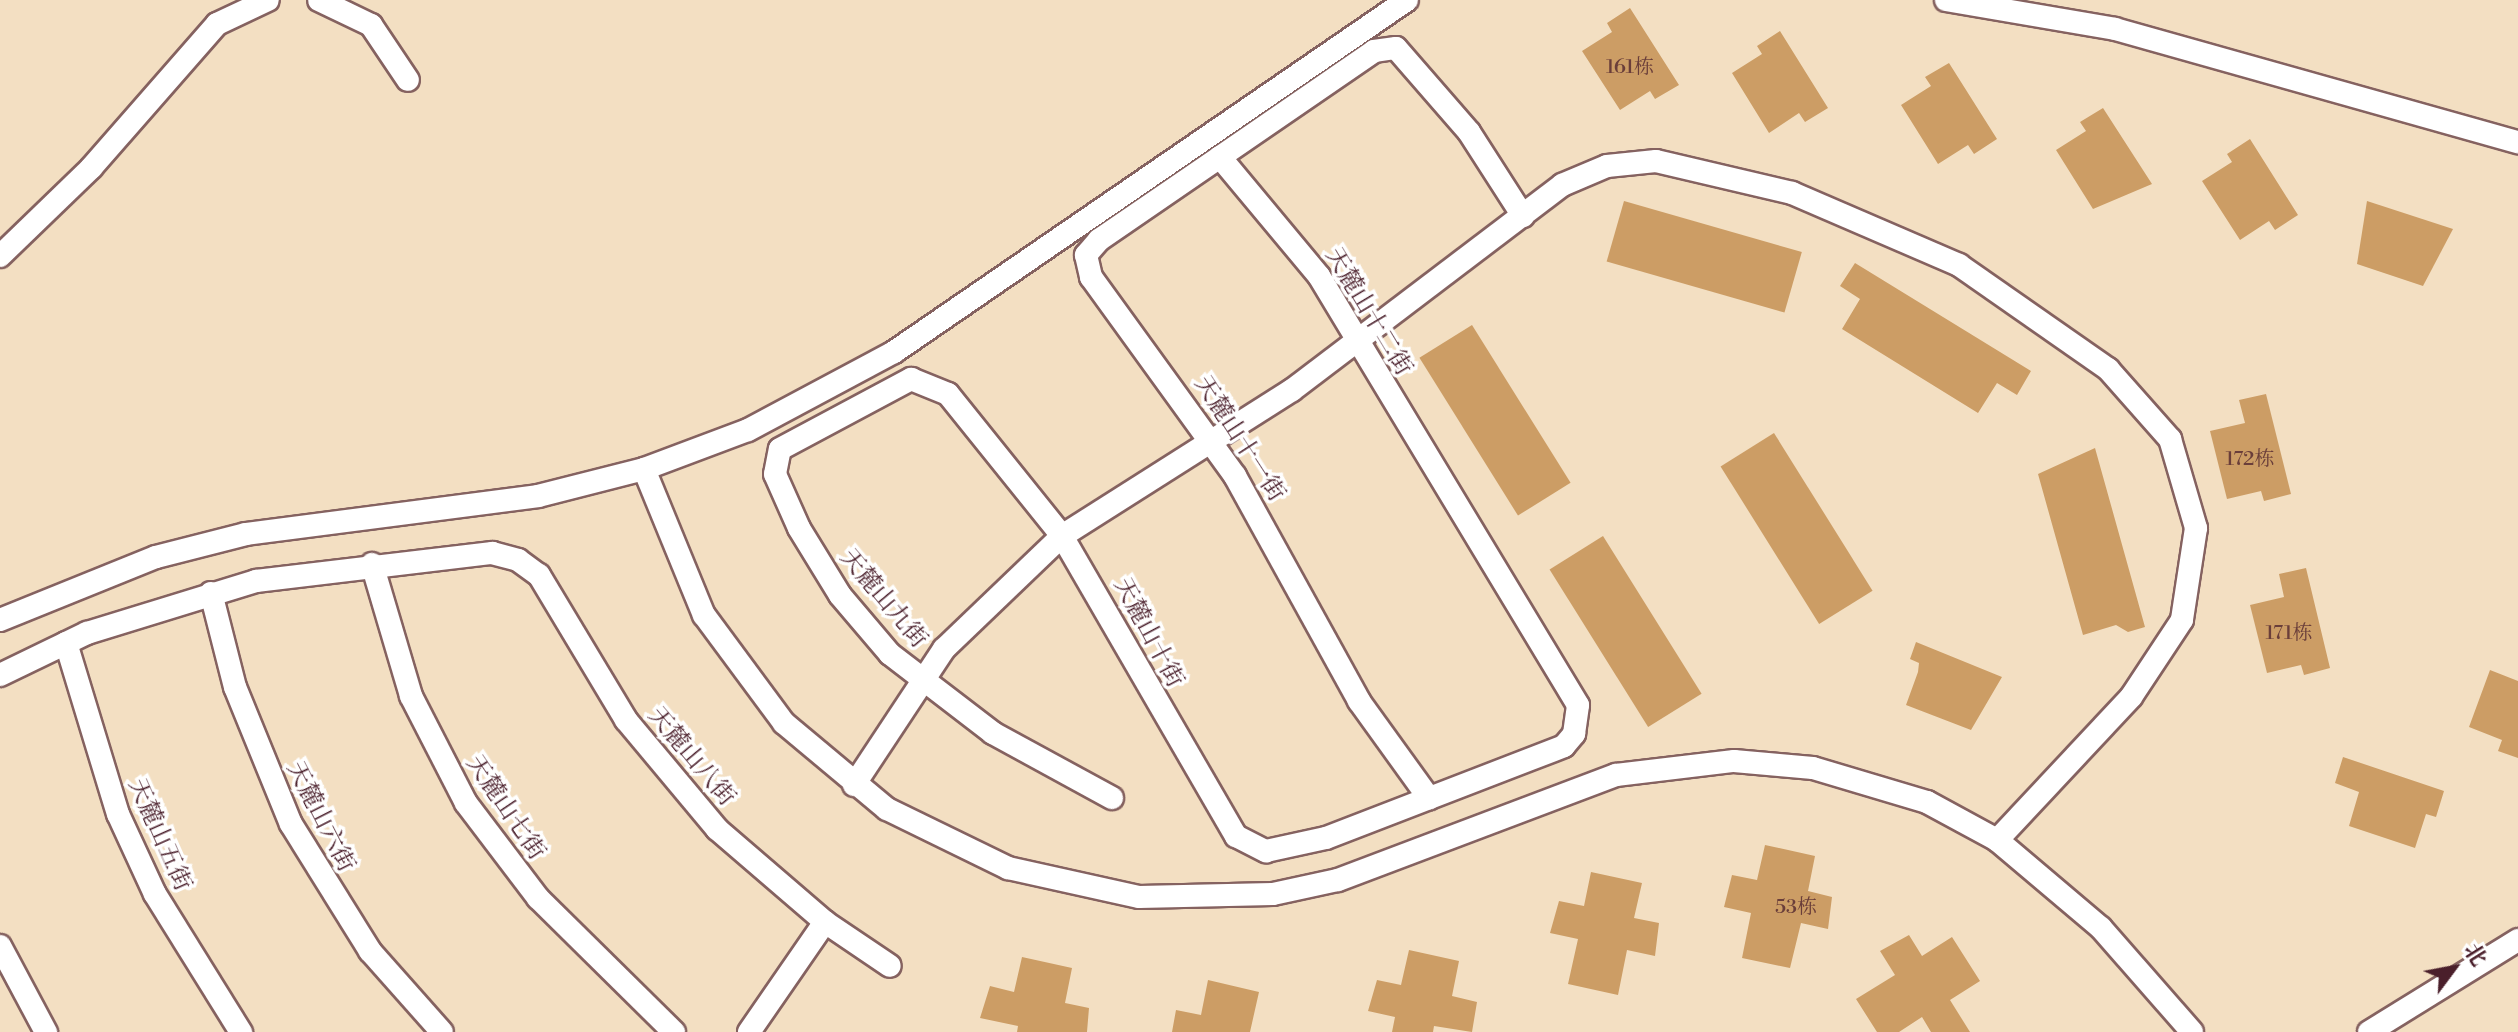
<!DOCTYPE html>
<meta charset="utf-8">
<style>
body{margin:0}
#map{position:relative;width:2518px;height:1032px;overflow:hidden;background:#f3dfc2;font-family:"Libre Bodoni","Noto Serif SC",serif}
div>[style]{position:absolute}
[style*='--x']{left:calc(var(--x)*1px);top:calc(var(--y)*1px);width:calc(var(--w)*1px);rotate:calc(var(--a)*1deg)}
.building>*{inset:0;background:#cc9d65;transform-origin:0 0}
.roads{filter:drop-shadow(2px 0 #856260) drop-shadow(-2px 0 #856260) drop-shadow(0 2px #856260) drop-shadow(0 -2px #856260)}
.minor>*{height:22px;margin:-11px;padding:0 11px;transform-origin:11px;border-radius:11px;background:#fff}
span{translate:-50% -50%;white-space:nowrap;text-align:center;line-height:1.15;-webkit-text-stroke:7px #fff;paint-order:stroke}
.number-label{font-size:20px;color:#6a3e3a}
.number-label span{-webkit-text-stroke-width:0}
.street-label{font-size:24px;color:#4a1f2b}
.north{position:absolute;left:2414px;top:928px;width:80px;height:80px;-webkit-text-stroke:6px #fff;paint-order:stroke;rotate:58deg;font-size:22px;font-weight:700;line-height:32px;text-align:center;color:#4a1f2b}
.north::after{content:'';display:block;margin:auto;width:28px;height:36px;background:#4a1f2b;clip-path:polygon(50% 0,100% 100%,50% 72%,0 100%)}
</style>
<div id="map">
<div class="building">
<i style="clip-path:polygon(1630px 8px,1679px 85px,1655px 99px,1650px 91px,1620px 110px,1582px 51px,1612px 32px,1607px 23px)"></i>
<i style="clip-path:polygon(1780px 31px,1828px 108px,1805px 122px,1799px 113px,1769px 133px,1732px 73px,1762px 54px,1757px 46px)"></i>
<i style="clip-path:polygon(1949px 63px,1997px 139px,1974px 154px,1968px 145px,1938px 164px,1901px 105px,1931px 86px,1925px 77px)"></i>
<i style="clip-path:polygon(2103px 108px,2152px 184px,2093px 209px,2056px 150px,2086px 131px,2080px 122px)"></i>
<i style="clip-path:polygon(2250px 139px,2298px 215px,2275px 230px,2269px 221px,2240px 240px,2202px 181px,2232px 162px,2227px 154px)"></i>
<i style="left:1624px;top:201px;width:185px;height:63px;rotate:16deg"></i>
<i style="clip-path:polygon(2367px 201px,2453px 229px,2423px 286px,2357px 264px)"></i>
<i style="clip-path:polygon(1855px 263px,2031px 371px,2017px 395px,1997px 383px,1978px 413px,1842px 329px,1860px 299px,1840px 286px)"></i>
<i style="left:1472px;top:325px;width:186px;height:62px;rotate:58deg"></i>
<i style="clip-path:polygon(2266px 394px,2291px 494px,2264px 501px,2261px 491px,2227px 499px,2210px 431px,2245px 423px,2239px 400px)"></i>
<i style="left:1774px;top:433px;width:186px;height:63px;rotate:58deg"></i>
<i style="clip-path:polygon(2095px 448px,2145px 627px,2128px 632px,2116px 625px,2083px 635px,2038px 474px)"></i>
<i style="left:1603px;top:536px;width:186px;height:63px;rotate:58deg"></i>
<i style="clip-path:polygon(2306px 568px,2330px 668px,2304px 675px,2301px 665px,2267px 673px,2250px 605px,2284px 597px,2279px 574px)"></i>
<i style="clip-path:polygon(1916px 642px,2002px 677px,1971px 730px,1906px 705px,1918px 672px,1919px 663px,1910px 659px)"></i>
<i style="clip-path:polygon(2490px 670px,2518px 681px,2518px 758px,2498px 751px,2502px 740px,2469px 727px)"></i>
<i style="clip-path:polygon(2343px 757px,2444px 791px,2436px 817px,2426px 814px,2415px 848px,2349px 826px,2359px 792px,2335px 783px)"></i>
<i style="clip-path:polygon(1765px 845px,1815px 856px,1808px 891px,1832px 897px,1828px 929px,1801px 923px,1790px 968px,1742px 958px,1751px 913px,1724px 907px,1732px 875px,1757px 880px)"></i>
<i style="clip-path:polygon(1591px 872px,1642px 883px,1634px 918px,1659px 923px,1655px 956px,1627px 950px,1618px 995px,1568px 984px,1578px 939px,1550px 933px,1559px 901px,1584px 906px)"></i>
<i style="clip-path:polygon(1909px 935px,1922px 956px,1952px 937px,1980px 981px,1950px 1000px,1970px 1032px,1931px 1032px,1922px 1017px,1899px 1032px,1877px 1032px,1856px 999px,1895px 975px,1880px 951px)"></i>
<i style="clip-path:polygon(1409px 950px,1459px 961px,1452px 996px,1477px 1002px,1472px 1032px,1434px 1026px,1433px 1032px,1392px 1032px,1395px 1017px,1368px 1011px,1377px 980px,1401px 985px)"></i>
<i style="clip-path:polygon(1022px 957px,1072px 968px,1065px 1003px,1089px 1008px,1087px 1032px,1017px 1032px,1018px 1026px,980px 1018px,990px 986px,1014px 992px)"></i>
<i style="clip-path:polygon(1208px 980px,1259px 992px,1250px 1032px,1172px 1032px,1176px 1010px,1201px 1015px)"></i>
</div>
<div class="roads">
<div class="minor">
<i style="--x:319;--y:0;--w:58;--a:25.7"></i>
<i style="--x:371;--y:25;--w:66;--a:56.1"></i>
<i style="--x:1946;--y:0;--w:171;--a:9.7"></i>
<i style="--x:2115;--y:29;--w:419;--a:15.7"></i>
<i style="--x:1220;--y:157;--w:147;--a:145.6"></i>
<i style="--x:1099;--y:240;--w:20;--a:131"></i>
<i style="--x:1086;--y:255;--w:23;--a:77"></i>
<i style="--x:1091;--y:277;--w:246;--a:54.1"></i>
<i style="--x:1235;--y:476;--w:257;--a:61.1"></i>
<i style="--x:1359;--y:701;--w:120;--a:54.2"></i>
<i style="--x:0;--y:256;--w:127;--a:-44"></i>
<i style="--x:91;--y:168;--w:191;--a:-48.8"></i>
<i style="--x:217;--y:24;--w:56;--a:-25.2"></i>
<i style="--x:644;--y:469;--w:158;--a:67.7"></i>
<i style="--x:704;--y:615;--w:134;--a:53.5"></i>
<i style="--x:784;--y:723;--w:134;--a:39.9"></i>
<i style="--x:887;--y:809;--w:135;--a:26"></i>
<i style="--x:1008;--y:868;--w:134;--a:12.5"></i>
<i style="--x:1139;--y:897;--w:134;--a:-1.3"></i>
<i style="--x:1273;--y:894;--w:66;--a:-12.2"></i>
<i style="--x:1338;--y:880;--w:297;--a:-20.7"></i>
<i style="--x:1616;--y:775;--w:119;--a:-6.8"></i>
<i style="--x:1734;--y:761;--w:79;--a:5.1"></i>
<i style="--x:1813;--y:768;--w:119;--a:16.6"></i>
<i style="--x:1927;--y:802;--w:80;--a:28.5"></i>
<i style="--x:1997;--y:840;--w:136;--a:40.2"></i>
<i style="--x:2101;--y:928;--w:138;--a:48.8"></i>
<i style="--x:372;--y:564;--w:138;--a:73.5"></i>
<i style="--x:411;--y:696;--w:120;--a:62.8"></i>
<i style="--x:466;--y:803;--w:119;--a:52.8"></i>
<i style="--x:538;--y:898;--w:191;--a:44.6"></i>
<i style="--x:211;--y:593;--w:97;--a:75.7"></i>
<i style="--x:235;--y:687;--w:148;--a:67.8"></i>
<i style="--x:291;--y:824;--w:150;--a:58.1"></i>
<i style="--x:370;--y:951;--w:108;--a:48.4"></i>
<i style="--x:0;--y:620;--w:168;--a:-22"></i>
<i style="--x:156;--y:557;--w:93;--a:-14.3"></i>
<i style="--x:246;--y:534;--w:294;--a:-7.4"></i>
<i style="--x:538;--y:496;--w:109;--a:-14.3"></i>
<i style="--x:644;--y:469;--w:111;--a:-20.6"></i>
<i style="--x:748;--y:430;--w:166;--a:-28.1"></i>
<i style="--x:894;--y:352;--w:622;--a:-34.46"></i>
<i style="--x:66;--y:643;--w:179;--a:73.1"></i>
<i style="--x:118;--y:814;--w:88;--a:65.2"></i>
<i style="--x:155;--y:894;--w:163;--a:58.1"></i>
<i style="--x:0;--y:675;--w:97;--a:-25.8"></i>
<i style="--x:87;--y:633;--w:177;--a:-17.1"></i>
<i style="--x:256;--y:581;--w:238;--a:-6.8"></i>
<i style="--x:492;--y:553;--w:27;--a:15"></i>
<i style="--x:518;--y:560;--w:26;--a:36"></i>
<i style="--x:539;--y:575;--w:169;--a:59"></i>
<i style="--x:626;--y:720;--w:142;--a:50.1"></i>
<i style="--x:717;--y:829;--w:143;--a:40.7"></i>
<i style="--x:825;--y:922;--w:78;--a:34.1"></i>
<i style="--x:854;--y:785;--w:163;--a:-56.5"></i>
<i style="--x:944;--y:649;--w:163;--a:-43.8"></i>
<i style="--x:1062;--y:536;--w:272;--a:-32.4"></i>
<i style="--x:1292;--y:390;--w:339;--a:-37.2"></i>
<i style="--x:1562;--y:185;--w:49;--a:-22.9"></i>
<i style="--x:1607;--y:166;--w:49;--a:-5.8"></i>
<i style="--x:1656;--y:161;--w:140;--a:13.2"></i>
<i style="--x:1792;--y:193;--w:182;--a:23.3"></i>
<i style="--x:1959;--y:265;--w:182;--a:34.9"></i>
<i style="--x:2108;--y:369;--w:94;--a:48.5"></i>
<i style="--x:2170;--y:439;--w:93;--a:73.7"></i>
<i style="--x:2196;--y:528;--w:93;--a:98.7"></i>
<i style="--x:2182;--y:620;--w:92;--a:123.5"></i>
<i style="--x:2131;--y:697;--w:196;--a:133.1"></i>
<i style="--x:1112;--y:798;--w:136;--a:-151.4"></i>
<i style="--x:993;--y:733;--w:130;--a:-142.5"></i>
<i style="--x:890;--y:654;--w:77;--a:-130.3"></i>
<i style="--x:840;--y:595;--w:79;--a:-121.5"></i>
<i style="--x:799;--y:528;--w:59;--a:-114"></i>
<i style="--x:775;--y:474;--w:25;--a:-79"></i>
<i style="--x:780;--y:449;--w:149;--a:-28.1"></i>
<i style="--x:911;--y:379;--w:40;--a:22"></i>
<i style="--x:948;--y:394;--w:182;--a:51.2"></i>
<i style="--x:1062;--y:536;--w:347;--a:59.9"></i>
<i style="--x:1236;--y:836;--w:34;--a:27"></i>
<i style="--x:1266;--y:851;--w:61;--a:-12.2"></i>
<i style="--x:1326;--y:838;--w:255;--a:-21.1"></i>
<i style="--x:1564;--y:746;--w:16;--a:-50"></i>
<i style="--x:1574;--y:734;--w:29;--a:-82"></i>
<i style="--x:1578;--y:705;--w:501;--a:-121.12"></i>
<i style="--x:1319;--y:276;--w:155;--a:-129.8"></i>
<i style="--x:1220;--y:157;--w:187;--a:-34.5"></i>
<i style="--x:1374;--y:51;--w:22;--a:-8"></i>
<i style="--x:1396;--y:48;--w:111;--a:49"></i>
<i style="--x:1469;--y:132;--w:100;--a:57.3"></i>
<i style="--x:0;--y:946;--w:98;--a:61.9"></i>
<i style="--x:749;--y:1032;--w:134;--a:-55.4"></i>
<i style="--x:2369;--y:1032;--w:175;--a:-31.7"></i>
</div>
</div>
<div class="number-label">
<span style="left:1630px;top:67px">161栋</span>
<span style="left:2250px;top:459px">172栋</span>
<span style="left:2289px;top:633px">171栋</span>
<span style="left:1796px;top:907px">53栋</span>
</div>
<div class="street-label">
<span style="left:1368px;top:312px;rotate:59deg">天麓山十二街</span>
<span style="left:1239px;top:439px;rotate:57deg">天麓山十一街</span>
<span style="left:883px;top:599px;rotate:50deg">天麓山九街</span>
<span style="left:1148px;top:633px;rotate:62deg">天麓山十街</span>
<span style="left:691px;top:757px;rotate:50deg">天麓山八街</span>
<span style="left:505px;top:808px;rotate:56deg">天麓山七街</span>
<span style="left:320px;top:817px;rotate:63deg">天麓山六街</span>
<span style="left:159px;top:835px;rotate:66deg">天麓山五街</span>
</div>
<div class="north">北</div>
</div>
